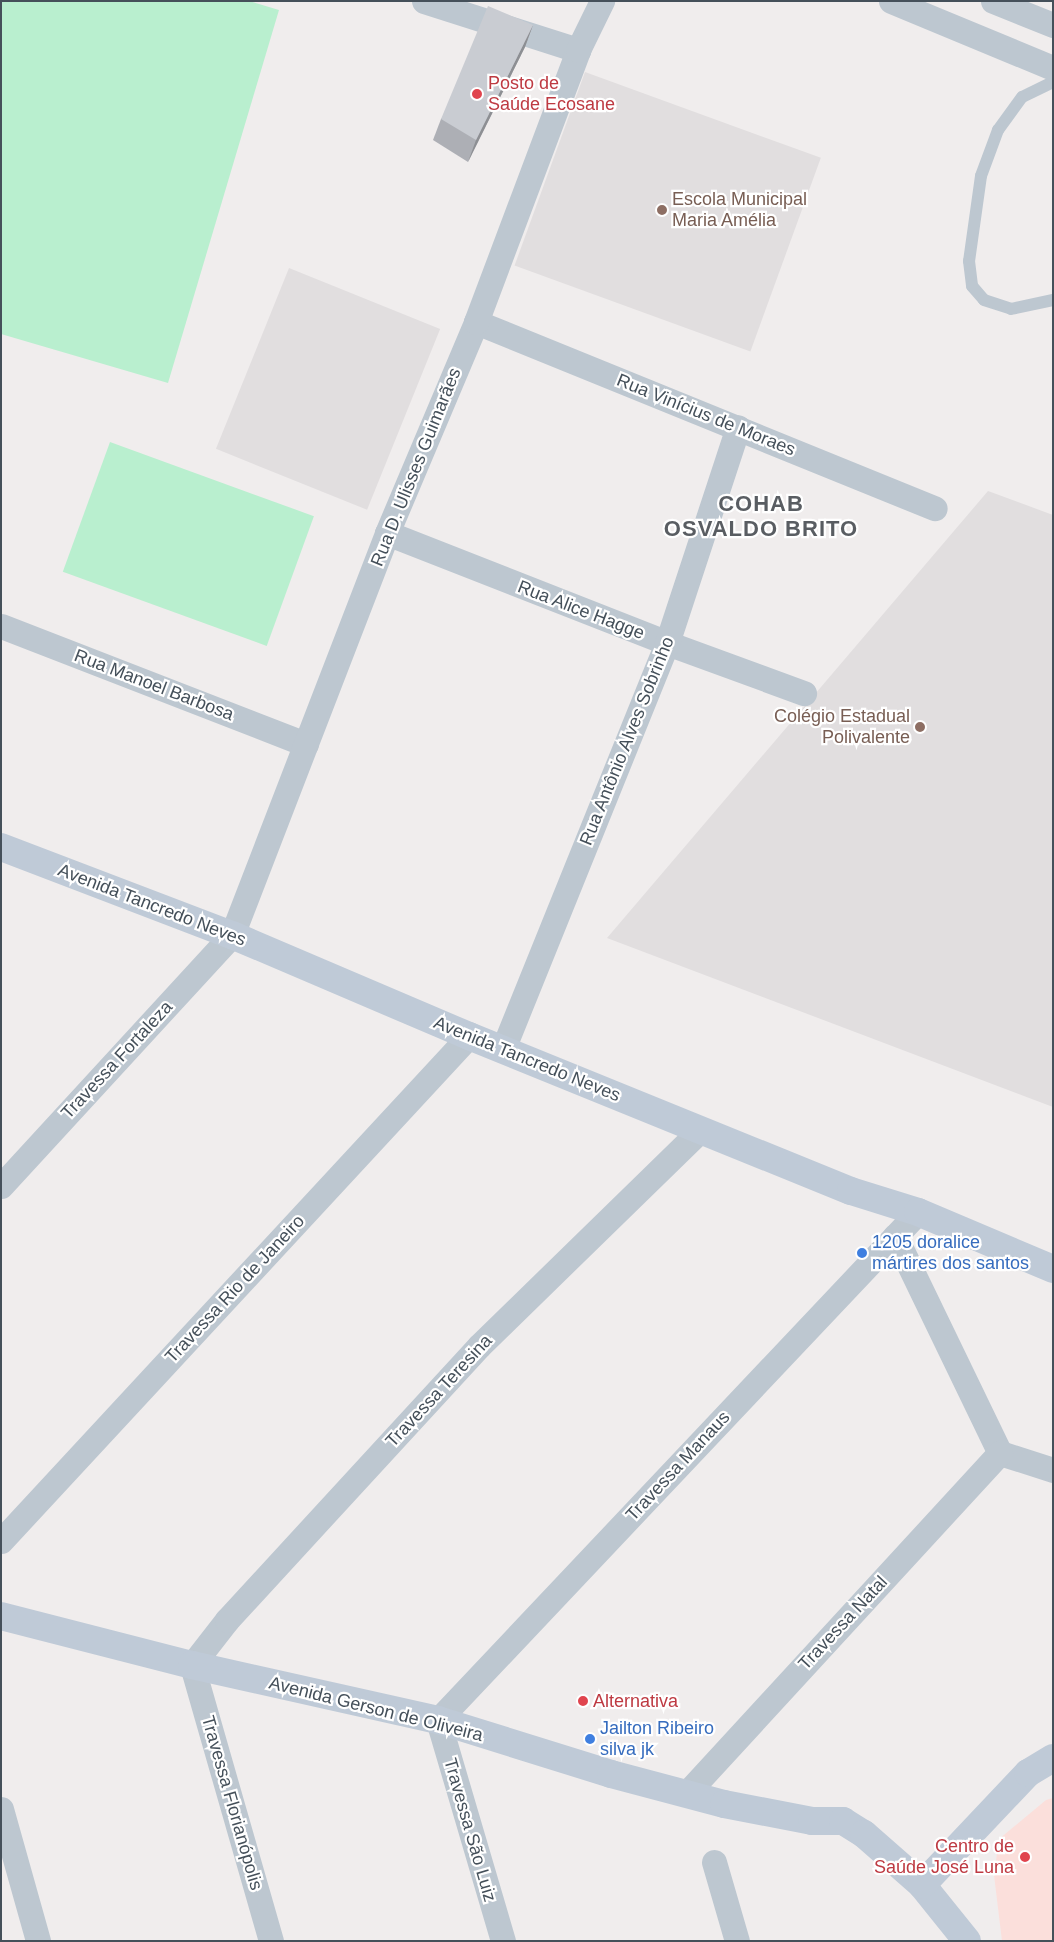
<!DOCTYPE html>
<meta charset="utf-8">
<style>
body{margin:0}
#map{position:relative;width:1054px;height:1942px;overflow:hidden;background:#f0eded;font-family:Helvetica,sans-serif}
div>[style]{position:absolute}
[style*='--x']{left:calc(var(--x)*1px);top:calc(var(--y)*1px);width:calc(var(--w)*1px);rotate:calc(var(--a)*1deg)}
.education>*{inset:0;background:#e1dedf;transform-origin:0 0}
.medical>*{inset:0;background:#fbdfdb}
.green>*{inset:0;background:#b9efcf;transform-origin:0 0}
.lane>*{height:12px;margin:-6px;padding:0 6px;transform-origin:6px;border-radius:6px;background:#bdc7d0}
.street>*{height:25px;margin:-12.5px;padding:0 12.5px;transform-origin:12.5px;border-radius:12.5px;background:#bdc7d0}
.secondary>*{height:28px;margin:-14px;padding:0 14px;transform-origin:14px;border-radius:14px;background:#bfcad7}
.wall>*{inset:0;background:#adafb5}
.shaded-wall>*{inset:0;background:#8d8f93}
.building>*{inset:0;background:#c9ccd2}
.dots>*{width:14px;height:14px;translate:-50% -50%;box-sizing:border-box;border:2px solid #fff;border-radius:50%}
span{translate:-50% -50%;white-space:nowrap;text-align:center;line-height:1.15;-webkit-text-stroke:4.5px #fff;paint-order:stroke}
.health-label{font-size:18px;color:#be3a42}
.left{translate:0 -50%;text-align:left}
.right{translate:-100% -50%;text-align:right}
.education-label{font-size:18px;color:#785e54}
.street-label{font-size:18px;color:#45505a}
.shop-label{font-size:18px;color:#366cbe}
.district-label{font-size:22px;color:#595d62;font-weight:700;letter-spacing:1px}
.frame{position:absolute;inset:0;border:2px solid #45505a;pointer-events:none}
</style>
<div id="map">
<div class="education">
<i style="left:585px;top:72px;width:251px;height:206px;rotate:20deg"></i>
<i style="left:289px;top:268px;width:163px;height:195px;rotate:22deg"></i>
<i style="clip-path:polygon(988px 491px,1053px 515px,1053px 1107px,607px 938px)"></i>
</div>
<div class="medical">
<i style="clip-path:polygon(1053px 1798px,1053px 1941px,1002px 1941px,994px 1875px,999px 1839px,1046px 1800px)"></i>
</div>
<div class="green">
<i style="clip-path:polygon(1px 1px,249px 1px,279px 10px,168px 383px,1px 334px)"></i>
<i style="left:110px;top:442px;width:217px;height:138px;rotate:20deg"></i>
</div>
<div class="lane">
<i style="--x:1053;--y:82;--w:34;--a:154"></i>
<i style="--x:1022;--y:97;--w:41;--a:126"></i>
<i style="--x:998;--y:130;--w:49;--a:110.3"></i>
<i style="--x:981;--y:176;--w:86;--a:98"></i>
<i style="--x:969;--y:261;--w:25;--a:83"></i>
<i style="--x:972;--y:286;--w:18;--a:49"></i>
<i style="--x:984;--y:300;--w:28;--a:18"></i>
<i style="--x:1011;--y:309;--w:43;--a:-12.1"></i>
</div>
<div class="street">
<i style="--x:424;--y:1;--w:162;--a:17.7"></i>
<i style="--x:891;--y:1;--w:175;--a:22.5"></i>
<i style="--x:993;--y:1;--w:65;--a:21.8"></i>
<i style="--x:476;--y:322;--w:495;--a:22.1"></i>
<i style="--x:387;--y:533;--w:301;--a:21.4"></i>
<i style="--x:667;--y:643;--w:146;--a:20.1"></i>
<i style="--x:1;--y:626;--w:327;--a:21.2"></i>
<i style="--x:503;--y:1049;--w:438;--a:-68"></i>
<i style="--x:667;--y:643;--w:227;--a:-71.8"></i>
<i style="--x:1;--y:1186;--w:341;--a:-47.4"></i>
<i style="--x:232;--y:935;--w:431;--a:-68.9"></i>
<i style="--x:387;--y:533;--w:229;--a:-67.1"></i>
<i style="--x:476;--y:322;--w:290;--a:-69.4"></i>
<i style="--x:578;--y:50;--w:55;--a:-63.9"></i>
<i style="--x:895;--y:1236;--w:241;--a:64.2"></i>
<i style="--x:1000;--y:1453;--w:56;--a:17.8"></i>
<i style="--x:1;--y:1541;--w:689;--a:-47.18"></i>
<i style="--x:686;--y:1794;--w:464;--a:-47.4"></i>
<i style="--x:1;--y:1809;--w:137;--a:74.3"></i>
<i style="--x:714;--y:1862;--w:82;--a:73.8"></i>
<i style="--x:271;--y:1941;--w:287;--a:-106"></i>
<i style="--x:192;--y:1665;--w:57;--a:-52.1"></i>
<i style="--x:227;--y:1620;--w:372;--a:-47.4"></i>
<i style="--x:479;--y:1346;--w:309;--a:-44.3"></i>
<i style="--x:503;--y:1941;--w:230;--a:-106.4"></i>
<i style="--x:438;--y:1720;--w:699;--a:-46.62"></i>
</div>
<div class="secondary">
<i style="--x:1;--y:847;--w:247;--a:20.9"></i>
<i style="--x:232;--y:935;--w:258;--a:23.1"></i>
<i style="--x:469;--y:1036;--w:412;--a:22.1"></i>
<i style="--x:851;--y:1191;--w:70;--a:17.4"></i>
<i style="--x:918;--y:1212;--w:147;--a:22.9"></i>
<i style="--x:1;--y:1616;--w:197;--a:14.4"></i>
<i style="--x:192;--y:1665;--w:252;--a:12.6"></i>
<i style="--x:438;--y:1720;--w:181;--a:17.3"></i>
<i style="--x:611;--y:1774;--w:117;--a:14.9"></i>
<i style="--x:724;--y:1804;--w:90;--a:10.9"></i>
<i style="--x:812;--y:1821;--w:31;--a:0"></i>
<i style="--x:843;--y:1821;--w:25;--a:32"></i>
<i style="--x:864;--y:1834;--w:77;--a:41.3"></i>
<i style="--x:922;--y:1885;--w:72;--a:51.2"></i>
<i style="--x:922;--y:1885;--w:154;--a:-46.6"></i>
<i style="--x:1028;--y:1773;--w:29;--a:-31"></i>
</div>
<div class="wall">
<i style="clip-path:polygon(533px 25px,525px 47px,468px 162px,433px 140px,441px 119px)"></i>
</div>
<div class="shaded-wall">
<i style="clip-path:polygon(533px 25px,525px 47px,468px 162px,476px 140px)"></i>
</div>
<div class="building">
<i style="clip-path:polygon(488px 6px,533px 25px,476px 140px,441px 119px)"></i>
</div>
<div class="dots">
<i style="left:477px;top:94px;background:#e0444e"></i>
<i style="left:662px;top:210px;background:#8d6e63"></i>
<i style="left:920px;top:727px;background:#8d6e63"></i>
<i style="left:862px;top:1253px;background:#3f7fe0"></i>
<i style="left:583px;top:1701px;background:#e0444e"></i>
<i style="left:590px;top:1739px;background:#3f7fe0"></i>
<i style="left:1025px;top:1857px;background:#e0444e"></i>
</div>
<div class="health-label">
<span class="left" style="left:488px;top:94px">Posto de<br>Saúde Ecosane</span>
<span class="left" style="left:593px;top:1701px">Alternativa</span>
<span class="right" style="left:1014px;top:1857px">Centro de<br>Saúde José Luna</span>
</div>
<div class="education-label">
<span class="left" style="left:672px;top:210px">Escola Municipal<br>Maria Amélia</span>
<span class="right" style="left:910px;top:727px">Colégio Estadual<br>Polivalente</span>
</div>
<div class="street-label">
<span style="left:706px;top:415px;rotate:22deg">Rua Vinícius de Moraes</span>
<span style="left:416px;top:467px;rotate:-68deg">Rua D. Ulisses Guimarães</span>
<span style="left:581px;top:610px;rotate:21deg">Rua Alice Hagge</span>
<span style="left:154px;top:685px;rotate:21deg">Rua Manoel Barbosa</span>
<span style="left:627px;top:741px;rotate:-68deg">Rua Antônio Alves Sobrinho</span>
<span style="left:152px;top:905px;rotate:21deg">Avenida Tancredo Neves</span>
<span style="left:527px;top:1059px;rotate:22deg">Avenida Tancredo Neves</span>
<span style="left:117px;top:1060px;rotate:-47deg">Travessa Fortaleza</span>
<span style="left:235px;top:1289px;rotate:-47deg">Travessa Rio de Janeiro</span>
<span style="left:439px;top:1391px;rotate:-47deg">Travessa Teresina</span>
<span style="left:678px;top:1466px;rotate:-47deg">Travessa Manaus</span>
<span style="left:843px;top:1623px;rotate:-47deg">Travessa Natal</span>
<span style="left:376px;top:1709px;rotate:14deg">Avenida Gerson de Oliveira</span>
<span style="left:232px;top:1803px;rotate:74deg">Travessa Florianópolis</span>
<span style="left:470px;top:1830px;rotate:74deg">Travessa São Luiz</span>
</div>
<div class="shop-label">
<span class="left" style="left:872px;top:1253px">1205 doralice<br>mártires dos santos</span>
<span class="left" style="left:600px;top:1739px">Jailton Ribeiro<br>silva jk</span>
</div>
<div class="district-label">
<span style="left:761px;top:516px">COHAB<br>OSVALDO BRITO</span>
</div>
<div class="frame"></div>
</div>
